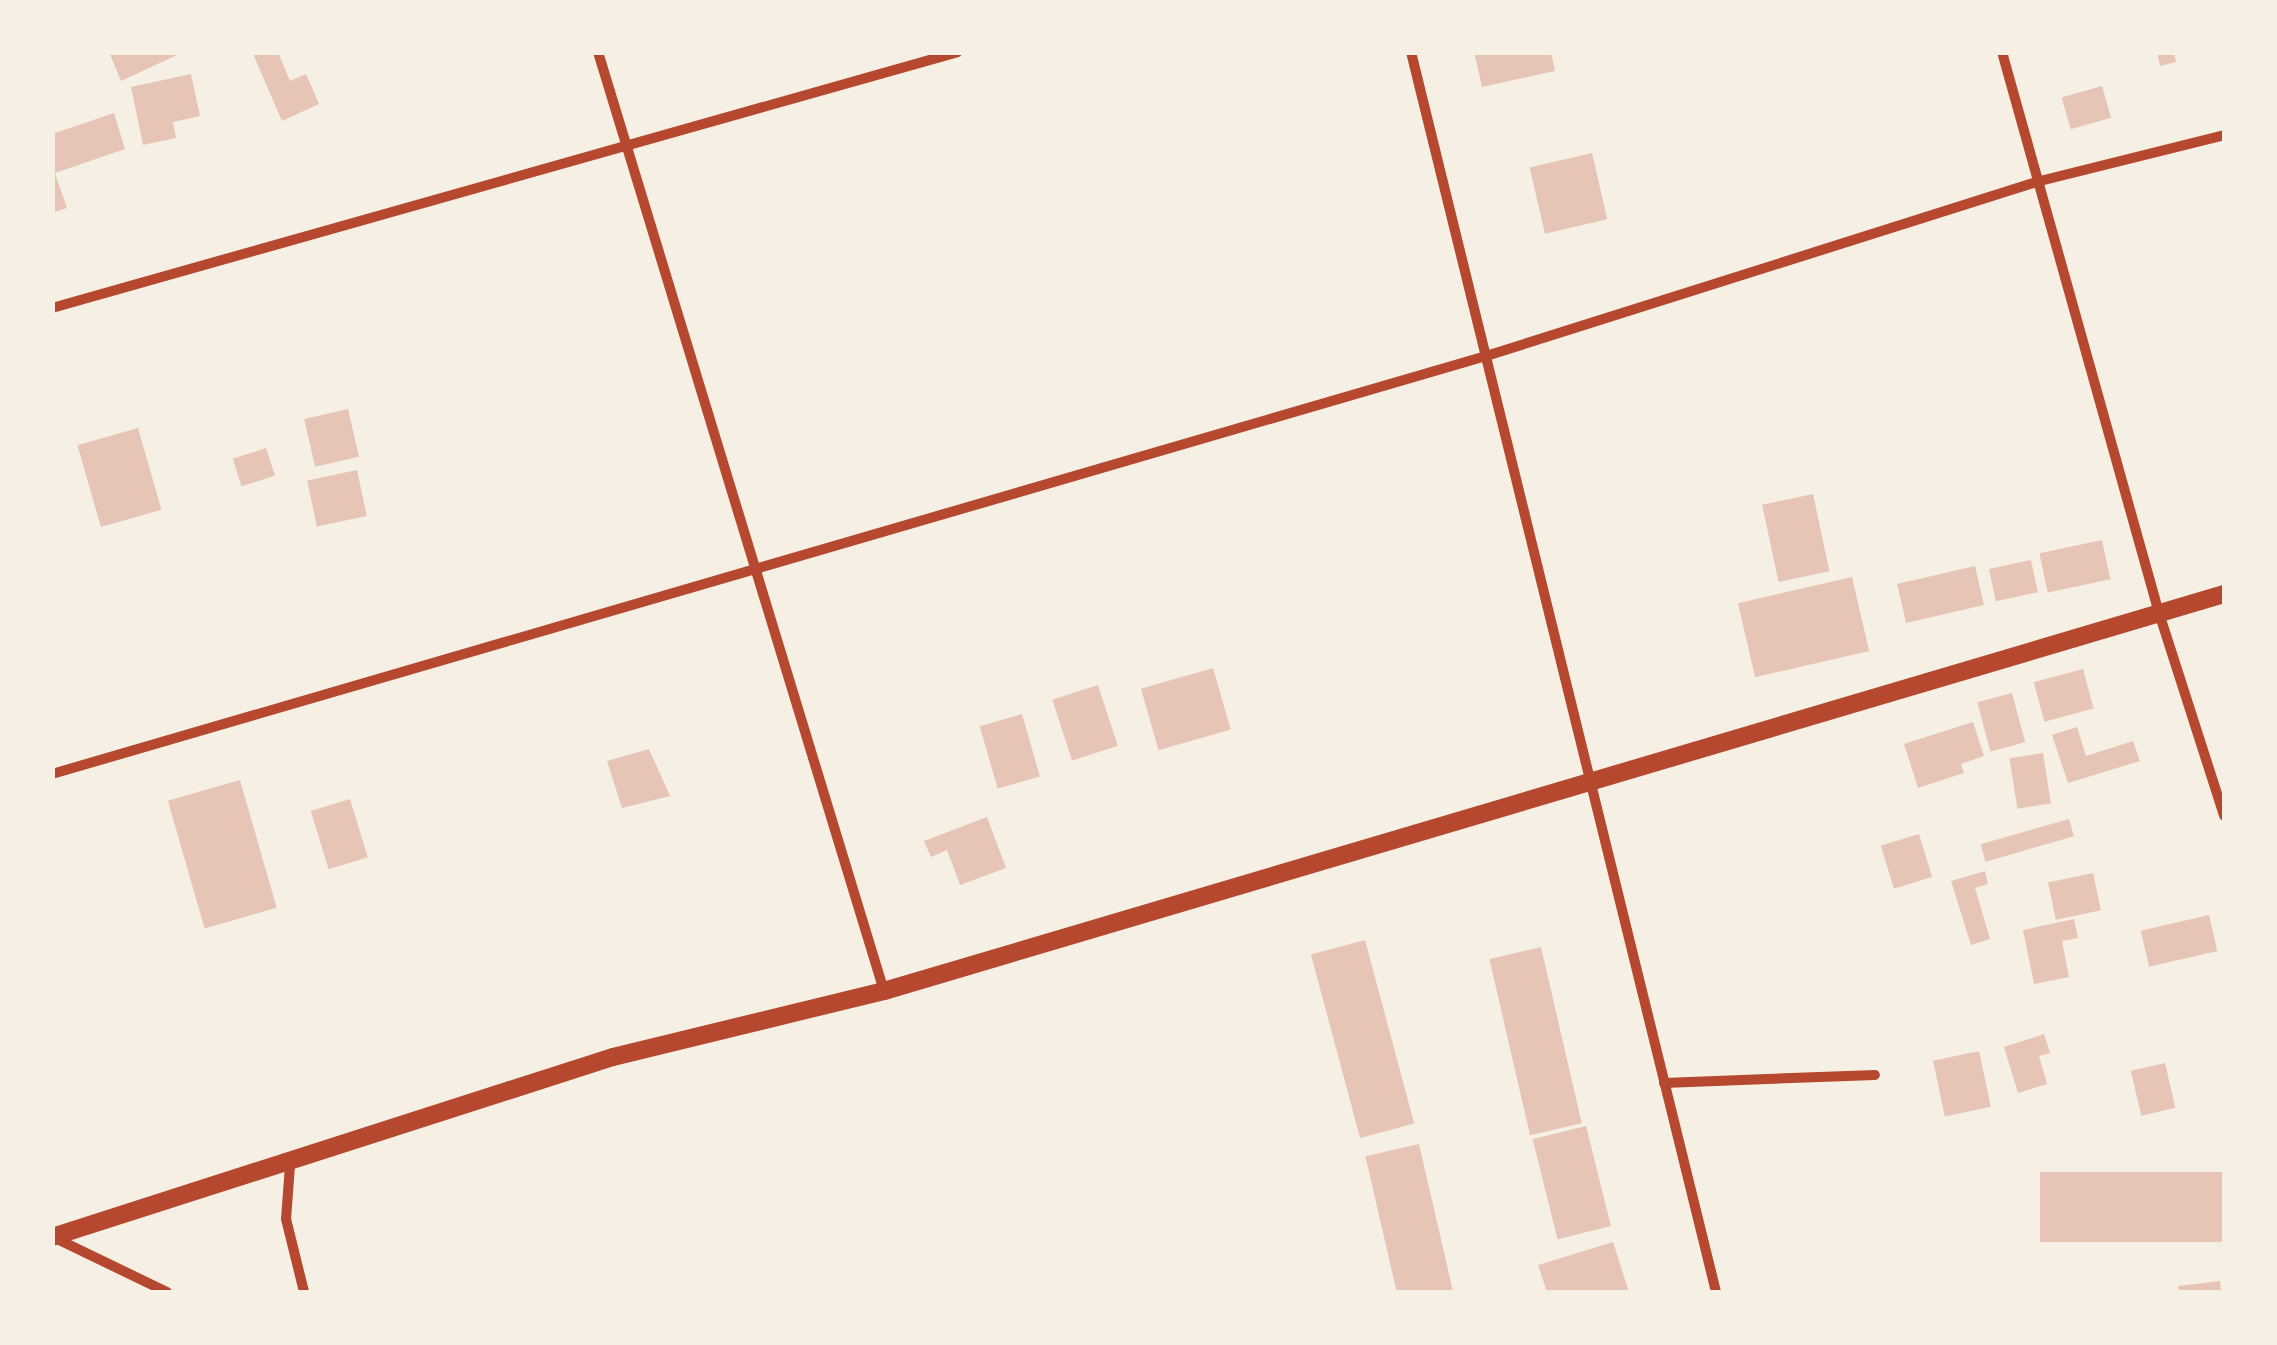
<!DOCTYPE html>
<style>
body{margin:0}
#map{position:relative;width:2277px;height:1345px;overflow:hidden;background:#f6efe4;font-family:"Libre Baskerville",serif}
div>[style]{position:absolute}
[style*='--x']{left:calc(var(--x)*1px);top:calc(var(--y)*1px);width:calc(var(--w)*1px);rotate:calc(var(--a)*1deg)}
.building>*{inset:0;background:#e6c5b7;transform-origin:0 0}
.minor>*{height:10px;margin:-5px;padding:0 5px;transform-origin:5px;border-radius:5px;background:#b5482f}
.tertiary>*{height:18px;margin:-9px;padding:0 9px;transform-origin:9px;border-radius:9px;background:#b5482f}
span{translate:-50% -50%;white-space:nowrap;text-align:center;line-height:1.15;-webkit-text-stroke:8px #f6efe4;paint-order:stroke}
.frame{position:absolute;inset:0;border:55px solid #f6efe4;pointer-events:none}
</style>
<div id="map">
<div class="building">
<i style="clip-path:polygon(109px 52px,175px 52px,177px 55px,121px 81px)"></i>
<i style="clip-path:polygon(278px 52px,290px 81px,306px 74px,319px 104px,282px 121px,253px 54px)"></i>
<i style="clip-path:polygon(1474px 52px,1551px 52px,1555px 71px,1482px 87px)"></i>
<i style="clip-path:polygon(2157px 52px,2174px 52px,2176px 62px,2160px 66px)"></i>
<i style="clip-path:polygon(191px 74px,200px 116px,173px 122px,176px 138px,143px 145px,131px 87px)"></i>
<i style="left:2102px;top:86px;width:33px;height:42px;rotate:74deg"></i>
<i style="clip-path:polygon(114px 113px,125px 149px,55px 173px,67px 208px,52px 213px,52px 134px)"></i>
<i style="left:1592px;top:153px;width:68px;height:64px;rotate:77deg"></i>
<i style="left:348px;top:409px;width:49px;height:45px;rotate:77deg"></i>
<i style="left:138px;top:428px;width:85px;height:63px;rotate:74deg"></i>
<i style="left:266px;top:448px;width:29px;height:35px;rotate:72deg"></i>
<i style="left:357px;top:470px;width:47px;height:51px;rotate:78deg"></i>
<i style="left:1813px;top:494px;width:79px;height:52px;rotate:78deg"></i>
<i style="left:2102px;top:540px;width:40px;height:64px;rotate:78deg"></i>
<i style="left:2031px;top:560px;width:33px;height:43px;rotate:78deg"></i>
<i style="left:1975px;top:566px;width:40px;height:80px;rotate:77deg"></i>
<i style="left:1852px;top:577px;width:76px;height:117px;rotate:77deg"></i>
<i style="left:1213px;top:668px;width:64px;height:75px;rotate:74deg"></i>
<i style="left:2083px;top:669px;width:41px;height:51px;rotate:75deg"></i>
<i style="left:1098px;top:685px;width:64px;height:48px;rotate:72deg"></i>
<i style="left:2012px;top:693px;width:51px;height:36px;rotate:75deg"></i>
<i style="left:1022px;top:714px;width:65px;height:44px;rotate:74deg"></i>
<i style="clip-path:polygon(1973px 722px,1984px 756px,1961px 764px,1964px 773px,1918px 788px,1904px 744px)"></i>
<i style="clip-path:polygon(2077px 727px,2086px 756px,2133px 741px,2140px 761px,2068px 783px,2052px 735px)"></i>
<i style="clip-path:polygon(649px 749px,670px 796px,622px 808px,607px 761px)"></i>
<i style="left:2043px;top:753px;width:51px;height:34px;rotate:81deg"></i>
<i style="left:240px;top:780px;width:133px;height:75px;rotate:74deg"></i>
<i style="left:350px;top:799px;width:61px;height:41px;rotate:73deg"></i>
<i style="clip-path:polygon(987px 817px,1006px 868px,960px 885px,947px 850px,931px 857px,924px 841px)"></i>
<i style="left:2069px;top:819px;width:18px;height:92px;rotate:74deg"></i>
<i style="left:1919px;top:834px;width:45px;height:40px;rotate:73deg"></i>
<i style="clip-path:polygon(1985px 871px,1988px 884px,1975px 888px,1990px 939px,1971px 945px,1951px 881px)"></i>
<i style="left:2093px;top:873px;width:38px;height:46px;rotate:78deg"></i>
<i style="left:2209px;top:915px;width:37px;height:70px;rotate:77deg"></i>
<i style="clip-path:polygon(2074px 919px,2078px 938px,2062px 941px,2069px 977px,2034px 984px,2023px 930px)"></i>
<i style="left:1365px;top:940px;width:190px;height:56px;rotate:75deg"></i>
<i style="left:1541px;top:947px;width:181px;height:53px;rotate:77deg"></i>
<i style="clip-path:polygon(2044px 1034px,2050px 1053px,2039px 1056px,2047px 1084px,2018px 1093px,2004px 1047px)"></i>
<i style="left:1979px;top:1051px;width:57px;height:47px;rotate:78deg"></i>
<i style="left:2165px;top:1063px;width:46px;height:35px;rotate:77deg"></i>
<i style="left:1586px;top:1126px;width:103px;height:55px;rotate:76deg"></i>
<i style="left:1419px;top:1144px;width:152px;height:55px;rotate:77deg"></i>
<i style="left:2224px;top:1172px;width:70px;height:184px;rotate:90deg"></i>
<i style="clip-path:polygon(1613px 1242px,1629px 1292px,1547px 1292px,1538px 1265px)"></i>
<i style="clip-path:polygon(2220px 1281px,2221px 1292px,2179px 1292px,2178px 1286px)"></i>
</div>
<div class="minor">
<i style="--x:598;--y:52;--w:982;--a:73.06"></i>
<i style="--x:1411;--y:52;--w:1277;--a:76.18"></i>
<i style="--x:2002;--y:52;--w:583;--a:74.37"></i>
<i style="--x:2159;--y:613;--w:213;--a:72.2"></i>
<i style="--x:52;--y:308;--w:941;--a:-15.78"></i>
<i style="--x:52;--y:774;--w:1491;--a:-16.25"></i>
<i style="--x:1483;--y:357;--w:584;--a:-17.54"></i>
<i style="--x:2040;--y:181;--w:190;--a:-14"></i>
<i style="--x:1664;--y:1083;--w:211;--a:-2.2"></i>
<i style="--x:290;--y:1165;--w:54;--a:94.2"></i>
<i style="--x:286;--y:1219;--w:75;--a:76.1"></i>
<i style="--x:53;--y:1237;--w:127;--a:25.8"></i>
</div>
<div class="tertiary">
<i style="--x:52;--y:1237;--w:589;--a:-17.79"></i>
<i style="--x:613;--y:1057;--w:279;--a:-13.7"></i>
<i style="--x:884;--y:991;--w:1398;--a:-16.5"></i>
</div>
<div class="frame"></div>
</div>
